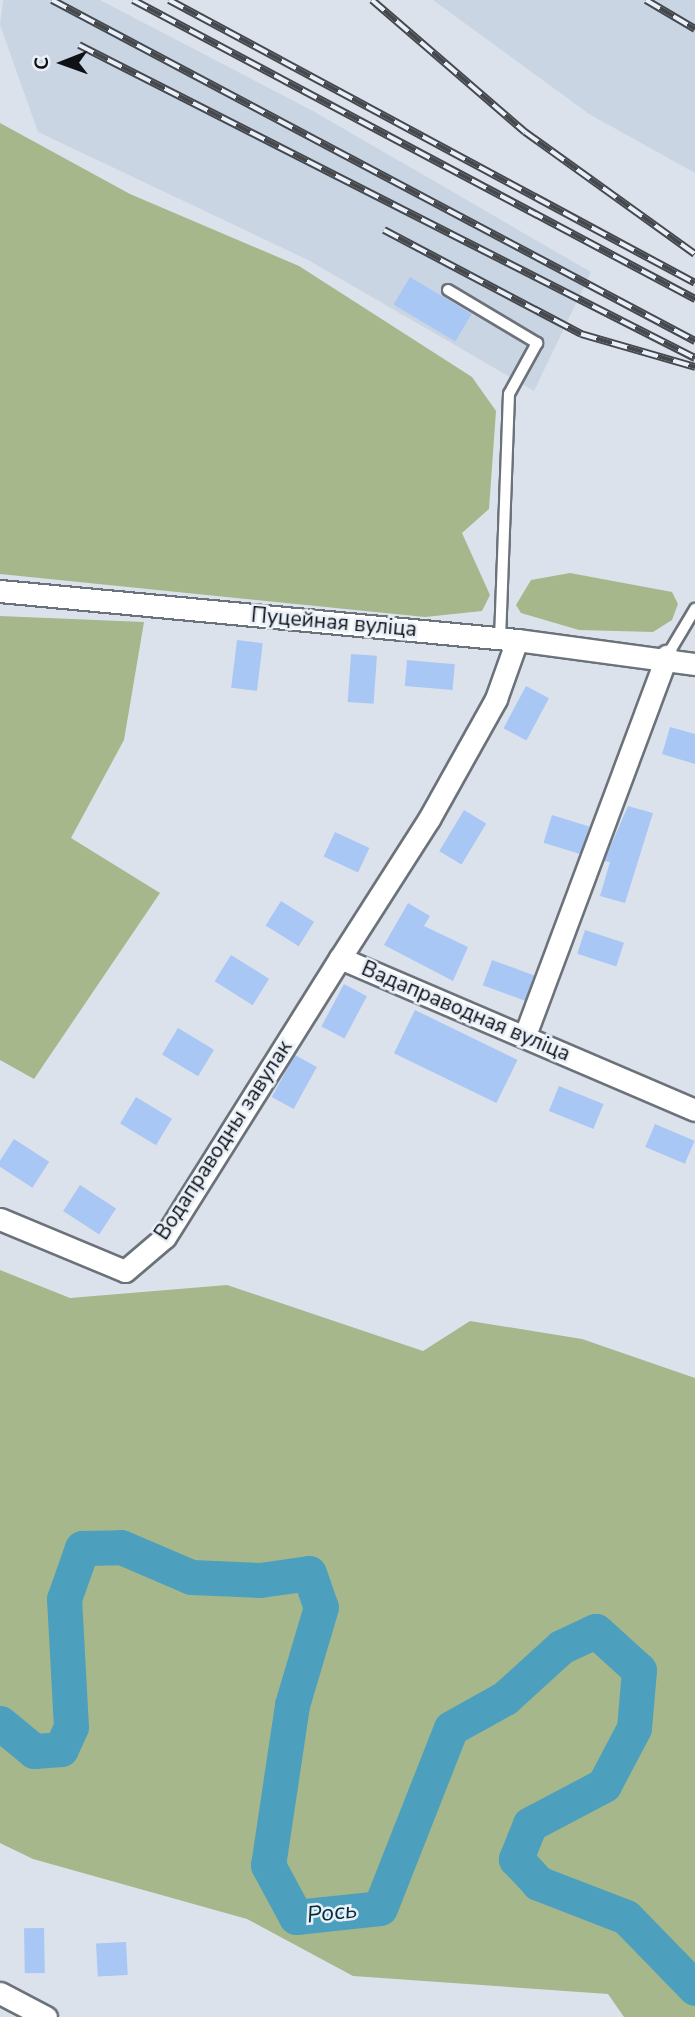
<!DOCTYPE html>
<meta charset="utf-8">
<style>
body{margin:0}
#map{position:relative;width:695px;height:2017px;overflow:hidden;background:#dce2ec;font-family:"Nunito Sans",sans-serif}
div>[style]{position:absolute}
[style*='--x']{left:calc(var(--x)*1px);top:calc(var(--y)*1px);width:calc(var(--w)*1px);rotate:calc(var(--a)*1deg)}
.built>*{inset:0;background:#cad5e4}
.green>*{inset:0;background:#a6b78b}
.stream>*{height:6px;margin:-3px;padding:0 3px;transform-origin:3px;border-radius:3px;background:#4da0bd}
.river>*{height:35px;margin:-17.5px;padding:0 17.5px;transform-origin:17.5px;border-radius:17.5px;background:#4da0bd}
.building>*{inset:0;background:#a9c7f5;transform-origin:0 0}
.roads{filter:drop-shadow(2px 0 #6c727a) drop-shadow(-2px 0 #6c727a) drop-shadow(0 2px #6c727a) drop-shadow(0 -2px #6c727a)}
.service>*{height:10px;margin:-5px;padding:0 5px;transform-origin:5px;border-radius:5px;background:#fff}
.minor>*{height:21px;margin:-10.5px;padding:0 10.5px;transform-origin:10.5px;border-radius:10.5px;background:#fff}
.rail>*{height:8px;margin-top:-4px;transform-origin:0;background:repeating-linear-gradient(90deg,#e9f0f9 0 16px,#45484d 0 32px);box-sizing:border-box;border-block:2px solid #45484d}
span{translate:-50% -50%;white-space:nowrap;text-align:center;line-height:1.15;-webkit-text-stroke:5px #e9f0f9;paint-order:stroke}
.street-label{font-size:21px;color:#0f1114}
.water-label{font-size:23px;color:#062f3b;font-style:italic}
.north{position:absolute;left:28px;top:28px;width:70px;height:70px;-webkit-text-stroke:5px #e9f0f9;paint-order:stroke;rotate:269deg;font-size:19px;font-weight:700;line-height:28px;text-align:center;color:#0f1114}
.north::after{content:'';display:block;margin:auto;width:24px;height:32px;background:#0f1114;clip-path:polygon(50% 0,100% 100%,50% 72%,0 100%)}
</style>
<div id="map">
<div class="built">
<i style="clip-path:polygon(3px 0,100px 0,313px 111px,591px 272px,534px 391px,308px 260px,38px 132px,0 25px)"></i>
<i style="clip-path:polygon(433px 0,695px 0,695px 173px,589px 114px)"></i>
</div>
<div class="green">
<i style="clip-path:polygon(0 123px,130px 194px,299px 266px,472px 377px,496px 411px,489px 509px,462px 533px,490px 595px,482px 611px,425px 617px,0 574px)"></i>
<i style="clip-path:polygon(570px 573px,672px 592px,678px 604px,672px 620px,653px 632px,579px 630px,521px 613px,516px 605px,531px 580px)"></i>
<i style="clip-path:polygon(0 616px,144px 622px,124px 740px,71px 838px,160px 893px,34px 1079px,0 1060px)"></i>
<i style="clip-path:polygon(0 1270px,70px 1298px,227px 1285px,423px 1351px,470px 1321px,582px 1339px,695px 1378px,695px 2017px,624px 2017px,608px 1994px,353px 1976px,247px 1919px,33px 1859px,0 1843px)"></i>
</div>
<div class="stream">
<i style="--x:691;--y:1986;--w:12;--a:70"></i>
</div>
<div class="river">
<i style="--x:0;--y:1723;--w:44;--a:39.5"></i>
<i style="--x:34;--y:1751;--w:27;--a:-4"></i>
<i style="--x:61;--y:1749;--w:24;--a:-66"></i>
<i style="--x:71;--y:1727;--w:128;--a:-93.1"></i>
<i style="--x:64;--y:1599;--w:54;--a:-70.6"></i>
<i style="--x:82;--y:1548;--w:39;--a:-1"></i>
<i style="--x:121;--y:1547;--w:76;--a:23.2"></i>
<i style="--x:191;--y:1577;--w:69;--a:2.5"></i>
<i style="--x:260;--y:1580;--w:49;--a:-8.1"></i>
<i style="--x:309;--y:1573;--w:36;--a:71"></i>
<i style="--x:321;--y:1607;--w:102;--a:106.5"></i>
<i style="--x:292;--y:1705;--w:162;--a:98.5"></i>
<i style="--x:268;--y:1865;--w:59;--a:61.7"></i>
<i style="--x:296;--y:1917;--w:84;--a:-6.1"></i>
<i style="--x:380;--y:1908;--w:193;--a:-68.5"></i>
<i style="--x:451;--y:1728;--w:62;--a:-29.1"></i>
<i style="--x:505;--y:1698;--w:76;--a:-42.3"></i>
<i style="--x:561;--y:1647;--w:38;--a:-25"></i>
<i style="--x:596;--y:1631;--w:58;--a:42.2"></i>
<i style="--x:639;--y:1670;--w:58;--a:94.9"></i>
<i style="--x:634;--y:1728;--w:64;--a:117.8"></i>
<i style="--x:604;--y:1785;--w:84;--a:152.2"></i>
<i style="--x:530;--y:1824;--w:38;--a:112"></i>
<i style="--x:516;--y:1859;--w:33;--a:47"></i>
<i style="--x:538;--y:1883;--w:94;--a:21.1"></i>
<i style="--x:626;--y:1917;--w:99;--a:45.8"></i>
</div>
<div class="building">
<i style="left:410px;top:277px;width:72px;height:32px;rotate:31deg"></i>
<i style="left:237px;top:640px;width:26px;height:48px;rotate:7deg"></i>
<i style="left:351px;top:654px;width:26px;height:48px;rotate:4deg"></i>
<i style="left:407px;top:660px;width:48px;height:26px;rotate:5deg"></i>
<i style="left:526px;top:686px;width:26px;height:48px;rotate:28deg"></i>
<i style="clip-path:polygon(670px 727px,695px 734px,695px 764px,662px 754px)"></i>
<i style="clip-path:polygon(628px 806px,653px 813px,625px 903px,600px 896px,610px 862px,604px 861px)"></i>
<i style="left:464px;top:810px;width:26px;height:48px;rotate:31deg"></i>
<i style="left:552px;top:815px;width:39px;height:29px;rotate:17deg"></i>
<i style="left:335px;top:832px;width:38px;height:27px;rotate:25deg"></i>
<i style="left:281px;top:901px;width:39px;height:29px;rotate:32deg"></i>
<i style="clip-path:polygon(408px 903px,430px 916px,424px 926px,468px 947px,453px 981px,384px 945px)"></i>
<i style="left:585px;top:930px;width:41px;height:25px;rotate:18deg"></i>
<i style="left:231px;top:955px;width:45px;height:31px;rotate:32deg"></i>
<i style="left:492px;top:960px;width:45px;height:27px;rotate:20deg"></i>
<i style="left:344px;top:984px;width:26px;height:48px;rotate:28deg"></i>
<i style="left:415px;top:1010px;width:114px;height:48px;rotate:26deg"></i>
<i style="left:178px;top:1028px;width:42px;height:31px;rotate:31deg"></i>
<i style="left:295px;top:1055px;width:25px;height:48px;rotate:29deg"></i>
<i style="left:559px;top:1086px;width:48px;height:27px;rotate:22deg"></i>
<i style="left:136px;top:1097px;width:42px;height:31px;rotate:31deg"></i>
<i style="left:655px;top:1124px;width:43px;height:25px;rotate:23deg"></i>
<i style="left:14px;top:1139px;width:42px;height:31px;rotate:33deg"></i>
<i style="left:80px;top:1185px;width:43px;height:31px;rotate:33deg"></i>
<i style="left:44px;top:1928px;width:45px;height:20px;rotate:89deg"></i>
<i style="left:126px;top:1942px;width:33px;height:30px;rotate:87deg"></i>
</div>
<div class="roads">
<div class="service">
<i style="--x:448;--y:290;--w:104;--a:30.8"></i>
<i style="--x:537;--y:343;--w:58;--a:118.8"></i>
<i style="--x:509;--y:394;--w:244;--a:92.1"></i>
<i style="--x:667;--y:656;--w:55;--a:-59.2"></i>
</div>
<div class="minor">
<i style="--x:0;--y:591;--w:519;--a:5.41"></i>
<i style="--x:517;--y:640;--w:180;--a:7.7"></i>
<i style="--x:517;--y:640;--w:63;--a:109.6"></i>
<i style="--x:496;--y:699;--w:137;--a:119.2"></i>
<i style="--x:429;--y:819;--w:165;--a:122.6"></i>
<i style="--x:340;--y:958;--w:386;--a:23.2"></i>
<i style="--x:525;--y:1035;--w:405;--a:-69.5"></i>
<i style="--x:0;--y:1219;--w:135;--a:22.6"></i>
<i style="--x:125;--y:1271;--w:52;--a:-40.4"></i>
<i style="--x:165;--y:1237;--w:329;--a:-57.9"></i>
<i style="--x:0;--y:1993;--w:52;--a:27.6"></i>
</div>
</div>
<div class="rail">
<i style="--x:52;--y:0;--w:728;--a:27.94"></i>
<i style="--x:133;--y:0;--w:637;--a:28.01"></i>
<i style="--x:169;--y:0;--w:597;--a:28.28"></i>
<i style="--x:372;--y:0;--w:202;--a:40.8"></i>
<i style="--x:525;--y:132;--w:209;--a:35.7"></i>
<i style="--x:646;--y:0;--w:57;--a:30.6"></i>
<i style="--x:79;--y:45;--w:691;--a:26.94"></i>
<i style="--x:384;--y:230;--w:223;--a:27.8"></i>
<i style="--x:581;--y:334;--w:119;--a:16.1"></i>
</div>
<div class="street-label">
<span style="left:334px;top:622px;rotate:5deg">Пуцейная вуліца</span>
<span style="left:466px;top:1011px;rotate:23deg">Вадаправодная вуліца</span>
<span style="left:223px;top:1140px;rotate:-57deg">Водаправодны завулак</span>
</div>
<div class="water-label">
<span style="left:332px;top:1913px;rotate:-6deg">Рось</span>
</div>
<div class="north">С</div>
</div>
